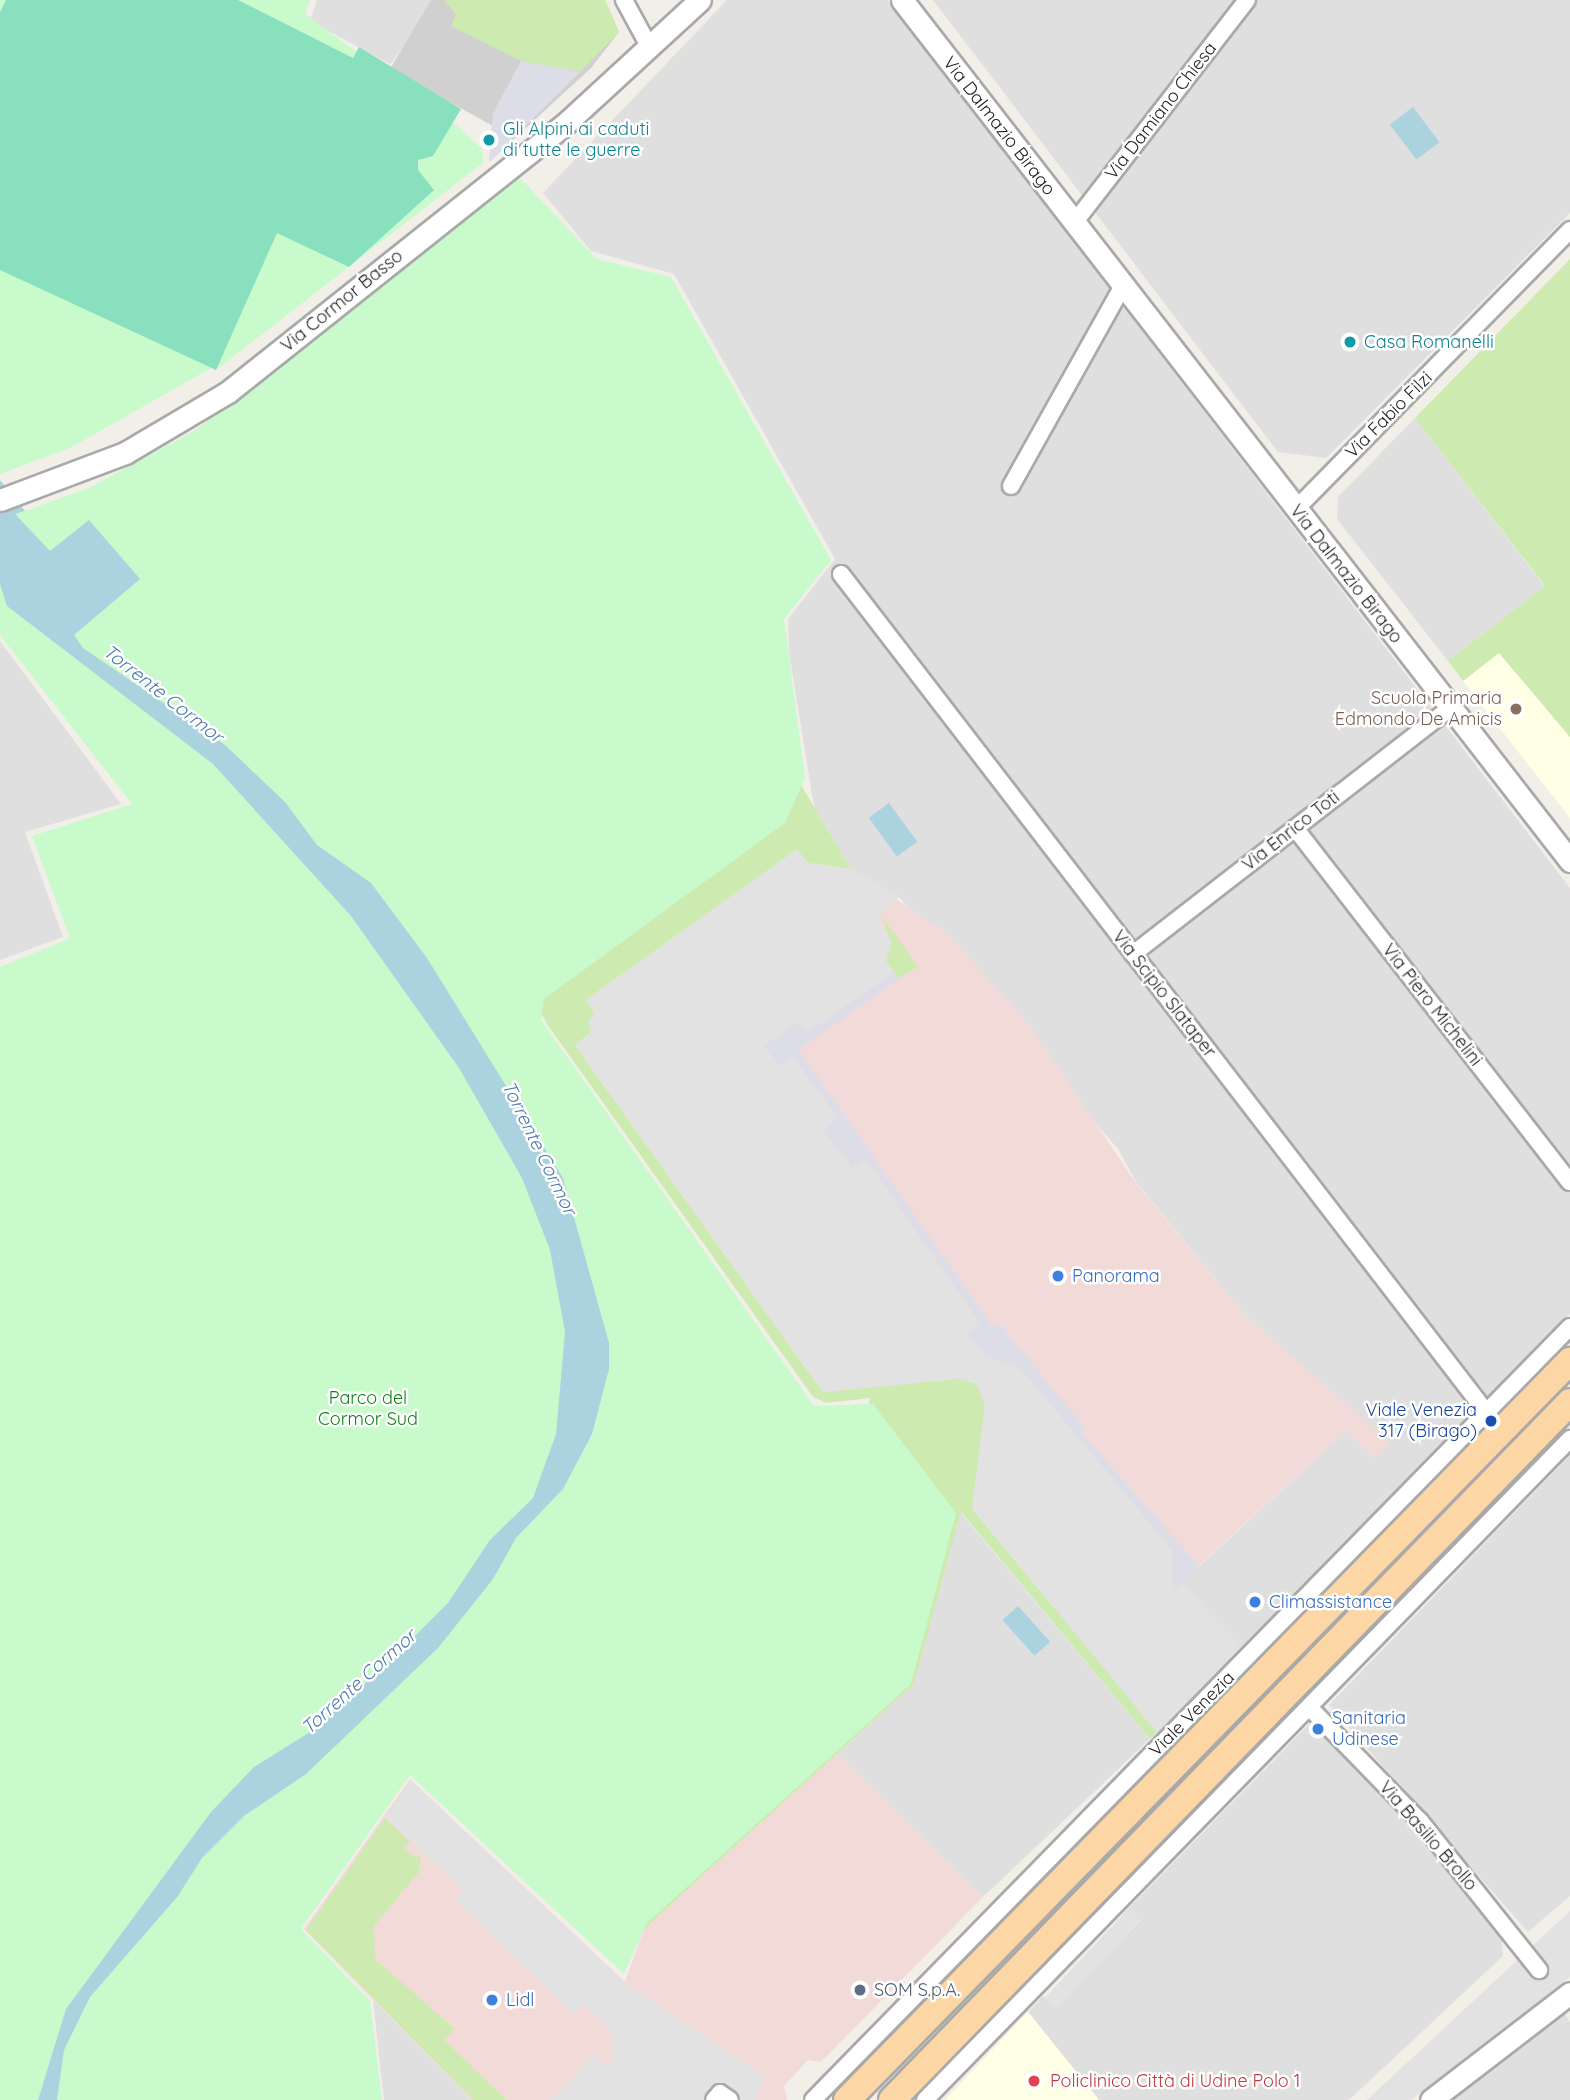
<!DOCTYPE html>
<meta charset="utf-8">
<style>
body{margin:0}
#map{position:relative;width:1570px;height:2100px;overflow:hidden;background:#f2efe9;font-family:Quicksand,sans-serif}
div>[style]{position:absolute}
[style*='--x']{left:calc(var(--x)*1px);top:calc(var(--y)*1px);width:calc(var(--w)*1px);rotate:calc(var(--a)*1deg)}
.residential>*{inset:0;background:#e0dfdf}
.commercial>*{inset:0;background:#f2dad9}
.education>*{inset:0;background:#ffffe5}
.religious>*{inset:0;background:#d0d0d0}
.grass>*{inset:0;background:#cdebb0}
.park>*{inset:0;background:#c8facc}
.pitch>*{inset:0;background:#88e0be}
.parking>*{inset:0;background:#e2e2e2;transform-origin:0 0}
.plaza>*{inset:0;background:#dddde8}
.water>*{inset:0;background:#aad3df;transform-origin:0 0}
.roads{filter:drop-shadow(2px 0 #a9a9a9) drop-shadow(-2px 0 #a9a9a9) drop-shadow(0 2px #a9a9a9) drop-shadow(0 -2px #a9a9a9)}
.minor>*{height:16px;margin:-8px;padding:0 8px;transform-origin:8px;border-radius:8px;background:#fff}
.tertiary>*{height:21px;margin:-10.5px;padding:0 10.5px;transform-origin:10.5px;border-radius:10.5px;background:#fff}
.primary>*{height:26px;margin:-13px;padding:0 13px;transform-origin:13px;border-radius:13px;background:#fcd6a4}
.dots>*{width:19px;height:19px;translate:-50% -50%;box-sizing:border-box;border:4px solid #fff;border-radius:50%}
span{translate:-50% -50%;white-space:nowrap;text-align:center;line-height:1.15;-webkit-text-stroke:5px #fff;paint-order:stroke}
.street-label{font-size:18px;color:#222}
.culture-label{font-size:18px;color:#0d838f}
.left{translate:0 -50%;text-align:left}
.education-label{font-size:18px;color:#785e54}
.right{translate:-100% -50%;text-align:right}
.shop-label{font-size:18px;color:#366cbe}
.park-label{font-size:18px;color:#0c8416}
.transit-label{font-size:18px;color:#164399}
.service-label{font-size:18px;color:#4e5e75}
.health-label{font-size:18px;color:#be3a42}
.water-label{font-size:19px;color:#4a7aab;font-style:italic}
</style>
<div id="map">
<div class="residential">
<i style="clip-path:polygon(317px 0,431px 0,423px 22px,390px 64px,310px 21px)"></i>
<i style="clip-path:polygon(727px 0,888px 0,1570px 888px,1570px 1314px,1243px 1649px,1181px 1583px,1346px 1431px,1390px 1443px,1246px 1317px,1136px 1182px,1118px 1149px,899px 897px,851px 869px,814px 807px,789px 652px,788px 619px,835px 559px,674px 274px,591px 251px,543px 193px)"></i>
<i style="clip-path:polygon(933px 0,1570px 0,1570px 213px,1326px 458px,1278px 452px)"></i>
<i style="clip-path:polygon(1415px 418px,1545px 587px,1448px 661px,1337px 519px,1338px 497px)"></i>
<i style="clip-path:polygon(0 641px,121px 804px,25px 832px,63px 937px,0 960px)"></i>
<i style="clip-path:polygon(1570px 1455px,1570px 1896px,1528px 1932px,1329px 1705px)"></i>
<i style="clip-path:polygon(960px 1512px,1150px 1739px,983px 1897px,837px 1754px,914px 1684px)"></i>
<i style="clip-path:polygon(1315px 1718px,1375px 1779px,1501px 1932px,1503px 1956px,1349px 2100px,1099px 2100px,1028px 2012px,1043px 1996px,1056px 2007px,1140px 1921px,1128px 1909px)"></i>
<i style="clip-path:polygon(373px 2000px,471px 2100px,384px 2100px)"></i>
<i style="clip-path:polygon(1564px 2013px,1570px 2022px,1570px 2100px,1450px 2100px)"></i>
</div>
<div class="commercial">
<i style="clip-path:polygon(808px 863px,851px 869px,948px 934px,1028px 1023px,1136px 1183px,1246px 1317px,1391px 1443px,1375px 1459px,1346px 1431px,1181px 1582px,1243px 1649px,1157px 1733px,972px 1507px,977px 1384px,958px 1379px,591px 1033px)"></i>
<i style="clip-path:polygon(837px 1754px,983px 1897px,821px 2062px,808px 2060px,784px 2086px,787px 2100px,471px 2100px,304px 1929px,410px 1779px,625px 1982px,644px 1929px)"></i>
</div>
<div class="education">
<i style="clip-path:polygon(1499px 653px,1570px 737px,1570px 818px,1463px 681px)"></i>
<i style="clip-path:polygon(1028px 2012px,1099px 2100px,945px 2100px)"></i>
</div>
<div class="religious">
<i style="clip-path:polygon(431px 0,605px 0,619px 32px,591px 68px,489px 162px,493px 126px,390px 69px)"></i>
</div>
<div class="grass">
<i style="clip-path:polygon(444px 0,605px 0,619px 32px,580px 72px,521px 61px,451px 26px,456px 14px)"></i>
<i style="clip-path:polygon(1570px 259px,1570px 737px,1499px 653px,1463px 681px,1448px 661px,1545px 586px,1415px 418px)"></i>
<i style="clip-path:polygon(794px 773px,851px 869px,808px 863px,797px 850px,586px 1000px,595px 1013px,591px 1033px,575px 1045px,823px 1392px,958px 1378px,977px 1384px,985px 1406px,972px 1508px,1051px 1604px,1170px 1720px,1150px 1739px,961px 1512px,914px 1684px,644px 1929px,512px 1788px,787px 1592px,871px 1398px,826px 1403px,813px 1397px,549px 1027px,513px 965px)"></i>
<i style="clip-path:polygon(881px 915px,918px 966px,899px 979px,886px 961px,891px 942px)"></i>
<i style="clip-path:polygon(385px 1818px,410px 1842px,404px 1848px,416px 1858px,421px 1854px,419px 1872px,374px 1926px,375px 1959px,455px 2029px,444px 2040px,507px 2100px,473px 2100px,306px 1930px)"></i>
</div>
<div class="park">
<i style="clip-path:polygon(0 0,310px 0,305px 14px,457px 126px,481px 148px,484px 162px,216px 370px,218px 364px,72px 447px,0 474px)"></i>
<i style="clip-path:polygon(519px 177px,597px 259px,671px 277px,831px 560px,784px 619px,805px 778px,785px 823px,544px 999px,541px 1020px,814px 1406px,873px 1404px,956px 1513px,911px 1684px,647px 1923px,624px 1974px,410px 1775px,301px 1929px,370px 2001px,382px 2100px,0 2100px,0 967px,70px 938px,32px 836px,132px 804px,0 635px,0 520px,89px 488px,194px 431px)"></i>
</div>
<div class="pitch">
<i style="clip-path:polygon(6px 0,238px 0,353px 58px,359px 47px,461px 109px,433px 156px,418px 160px,418px 170px,434px 190px,349px 267px,277px 233px,216px 370px,0 270px,0 12px)"></i>
</div>
<div class="parking">
<i style="clip-path:polygon(797px 849px,808px 863px,851px 869px,899px 897px,877px 918px,891px 942px,886px 961px,894px 972px,807px 1033px,798px 1022px,764px 1046px,793px 1057px,838px 1119px,823px 1129px,852px 1168px,865px 1159px,980px 1324px,983px 1354px,1022px 1370px,1172px 1550px,1173px 1590px,1181px 1583px,1243px 1649px,1157px 1733px,972px 1507px,985px 1406px,977px 1384px,958px 1379px,823px 1392px,575px 1045px,591px 1033px,588px 1022px,595px 1013px,586px 1000px)"></i>
<i style="clip-path:polygon(411px 1781px,625px 1983px,765px 2077px,755px 2100px,550px 2100px,594px 2055px,606px 2066px,613px 2059px,612px 2030px,583px 2004px,573px 2013px,455px 1900px,464px 1890px,385px 1817px)"></i>
<i style="left:1128px;top:1909px;width:16px;height:122px;rotate:43deg"></i>
<i style="clip-path:polygon(1570px 1911px,1570px 1977px,1411px 2100px,1367px 2100px)"></i>
</div>
<div class="plaza">
<i style="clip-path:polygon(521px 61px,580px 72px,489px 162px,493px 113px)"></i>
<i style="clip-path:polygon(894px 972px,899px 979px,799px 1050px,993px 1327px,999px 1323px,1086px 1429px,1082px 1433px,1200px 1567px,1173px 1591px,1172px 1550px,1022px 1370px,983px 1354px,967px 1333px,980px 1323px,866px 1159px,852px 1168px,823px 1130px,838px 1118px,793px 1057px,780px 1066px,764px 1046px,798px 1022px,807px 1033px)"></i>
</div>
<div class="water">
<i style="left:1413px;top:107px;width:44px;height:29px;rotate:53deg"></i>
<i style="clip-path:polygon(0 480px,25px 511px,15px 514px,50px 551px,89px 520px,140px 579px,74px 635px,83px 648px,225px 745px,285px 802px,317px 845px,371px 883px,427px 958px,563px 1178px,609px 1343px,609px 1369px,592px 1434px,563px 1489px,516px 1538px,493px 1579px,438px 1648px,306px 1774px,244px 1816px,202px 1858px,178px 1896px,90px 1997px,64px 2050px,57px 2100px,38px 2100px,66px 2009px,211px 1812px,254px 1767px,315px 1729px,390px 1661px,448px 1603px,490px 1540px,533px 1498px,556px 1434px,565px 1332px,550px 1250px,522px 1178px,459px 1068px,351px 916px,213px 764px,7px 606px,0 584px)"></i>
<i style="left:889px;top:803px;width:48px;height:25px;rotate:54deg"></i>
<i style="left:1018px;top:1606px;width:48px;height:21px;rotate:48deg"></i>
</div>
<div class="roads">
<div class="minor">
<i style="--x:624;--y:0;--w:52;--a:61.5"></i>
<i style="--x:1074;--y:223;--w:282;--a:-52.2"></i>
<i style="--x:1011;--y:486;--w:229;--a:-60.8"></i>
<i style="--x:1296;--y:509;--w:391;--a:-45.5"></i>
<i style="--x:841;--y:574;--w:1057;--a:52.41"></i>
<i style="--x:1295;--y:828;--w:448;--a:52.2"></i>
<i style="--x:1133;--y:954;--w:401;--a:-37.8"></i>
<i style="--x:1309;--y:1707;--w:159;--a:45.8"></i>
<i style="--x:1420;--y:1821;--w:191;--a:51.4"></i>
<i style="--x:714;--y:2100;--w:9;--a:-49"></i>
<i style="--x:720;--y:2093;--w:12;--a:35"></i>
<i style="--x:813;--y:2100;--w:1082;--a:-45.6"></i>
<i style="--x:925;--y:2100;--w:924;--a:-45.7"></i>
</div>
<div class="tertiary">
<i style="--x:902;--y:0;--w:1090;--a:52.19"></i>
<i style="--x:0;--y:500;--w:134;--a:-20.6"></i>
<i style="--x:125;--y:453;--w:120;--a:-30.6"></i>
<i style="--x:228;--y:392;--w:431;--a:-38.5"></i>
<i style="--x:565;--y:124;--w:183;--a:-42.6"></i>
<i style="--x:1431;--y:2100;--w:175;--a:-37.6"></i>
</div>
<div class="primary">
<i style="--x:847;--y:2100;--w:1034;--a:-45.63"></i>
<i style="--x:892;--y:2100;--w:973;--a:-45.83"></i>
</div>
</div>
<div class="dots">
<i style="left:489px;top:140px;background:#0f9aa8"></i>
<i style="left:1350px;top:342px;background:#0f9aa8"></i>
<i style="left:1516px;top:709px;background:#8d6e63"></i>
<i style="left:1058px;top:1276px;background:#3f7fe0"></i>
<i style="left:1491px;top:1421px;background:#1a4fb4"></i>
<i style="left:1255px;top:1602px;background:#3f7fe0"></i>
<i style="left:1318px;top:1729px;background:#3f7fe0"></i>
<i style="left:860px;top:1990px;background:#5c6f8a"></i>
<i style="left:492px;top:2000px;background:#3f7fe0"></i>
<i style="left:1034px;top:2081px;background:#e0444e"></i>
</div>
<div class="street-label">
<span style="left:1161px;top:111px;rotate:-52deg">Via Damiano Chiesa</span>
<span style="left:999px;top:126px;rotate:52deg">Via Dalmazio Birago</span>
<span style="left:342px;top:301px;rotate:-39deg">Via Cormor Basso</span>
<span style="left:1389px;top:415px;rotate:-45deg">Via Fabio Filzi</span>
<span style="left:1346px;top:574px;rotate:52deg">Via Dalmazio Birago</span>
<span style="left:1291px;top:831px;rotate:-38deg">Via Enrico Toti</span>
<span style="left:1164px;top:994px;rotate:52deg">Via Scipio Slataper</span>
<span style="left:1432px;top:1005px;rotate:52deg">Via Piero Michelini</span>
<span style="left:1192px;top:1714px;rotate:-45deg">Viale Venezia</span>
<span style="left:1428px;top:1836px;rotate:49deg">Via Basilio Brollo</span>
</div>
<div class="culture-label">
<span class="left" style="left:503px;top:140px">Gli Alpini ai caduti<br>di tutte le guerre</span>
<span class="left" style="left:1364px;top:342px">Casa Romanelli</span>
</div>
<div class="education-label">
<span class="right" style="left:1502px;top:709px">Scuola Primaria<br>Edmondo De Amicis</span>
</div>
<div class="shop-label">
<span class="left" style="left:1072px;top:1276px">Panorama</span>
<span class="left" style="left:1269px;top:1602px">Climassistance</span>
<span class="left" style="left:1332px;top:1729px">Sanitaria<br>Udinese</span>
<span class="left" style="left:506px;top:2000px">Lidl</span>
</div>
<div class="park-label">
<span style="left:368px;top:1409px">Parco del<br>Cormor Sud</span>
</div>
<div class="transit-label">
<span class="right" style="left:1477px;top:1421px">Viale Venezia<br>317 (Birago)</span>
</div>
<div class="service-label">
<span class="left" style="left:874px;top:1990px">SOM S.p.A.</span>
</div>
<div class="health-label">
<span class="left" style="left:1050px;top:2081px">Policlinico Città di Udine Polo 1</span>
</div>
<div class="water-label">
<span style="left:163px;top:694px;rotate:38deg">Torrente Cormor</span>
<span style="left:539px;top:1148px;rotate:64deg">Torrente Cormor</span>
<span style="left:359px;top:1682px;rotate:-42deg">Torrente Cormor</span>
</div>
</div>
